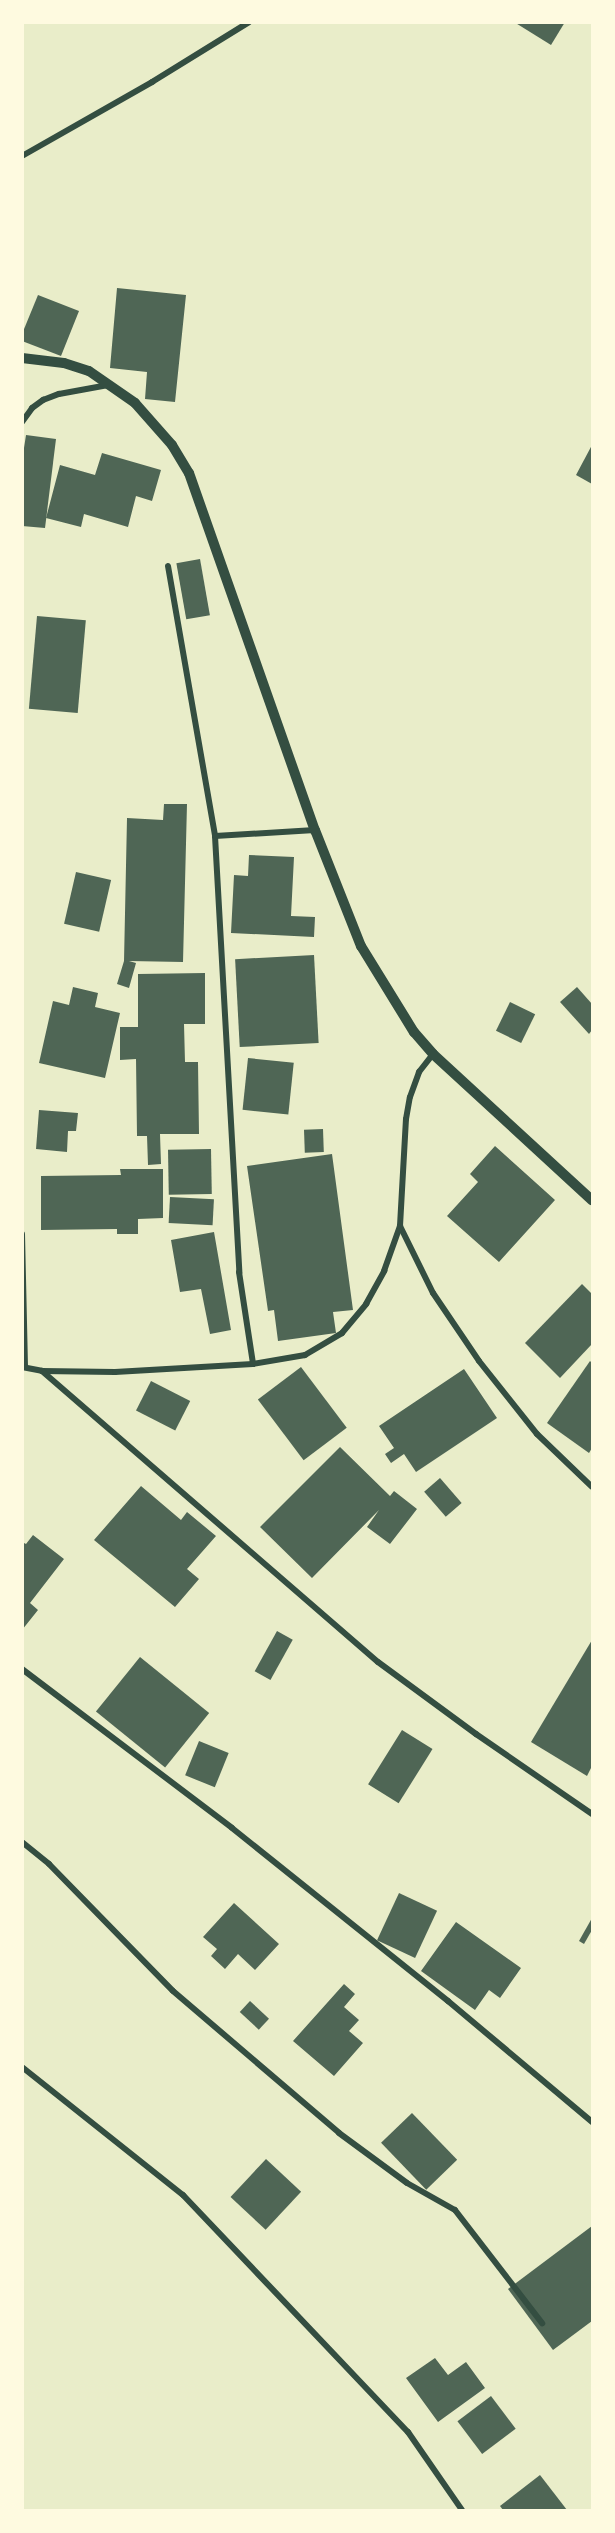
<!DOCTYPE html>
<style>
body{margin:0}
#map{position:relative;width:615px;height:2533px;overflow:hidden;background:#e9edc9;font-family:"Sofia Sans Condensed",sans-serif}
div>[style]{position:absolute}
[style*='--x']{left:calc(var(--x)*1px);top:calc(var(--y)*1px);width:calc(var(--w)*1px);rotate:calc(var(--a)*1deg)}
.building>*{inset:0;background:#4f6655;transform-origin:0 0}
.minor>*{height:6px;margin:-3px;padding:0 3px;transform-origin:3px;border-radius:3px;background:#344e41}
.tertiary>*{height:10px;margin:-5px;padding:0 5px;transform-origin:5px;border-radius:5px;background:#344e41}
span{translate:-50% -50%;white-space:nowrap;text-align:center;line-height:1.15;-webkit-text-stroke:5px #fefae0;paint-order:stroke}
.frame{position:absolute;inset:0;border:24px solid #fefae0;pointer-events:none}
</style>
<div id="map">
<div class="building">
<i style="clip-path:polygon(514px 22px,565px 22px,551px 45px)"></i>
<i style="clip-path:polygon(117px 288px,186px 295px,175px 402px,145px 399px,147px 372px,110px 368px)"></i>
<i style="clip-path:polygon(38px 295px,79px 311px,61px 356px,22px 341px,22px 334px)"></i>
<i style="clip-path:polygon(26px 435px,56px 439px,45px 528px,22px 526px,22px 461px)"></i>
<i style="clip-path:polygon(592px 445px,592px 484px,576px 475px)"></i>
<i style="clip-path:polygon(102px 453px,161px 470px,152px 501px,136px 496px,128px 527px,84px 514px,81px 527px,46px 518px,60px 465px,95px 475px)"></i>
<i style="left:200px;top:559px;width:57px;height:24px;rotate:80deg"></i>
<i style="left:37px;top:616px;width:49px;height:93px;rotate:5deg"></i>
<i style="clip-path:polygon(164px 804px,187px 804px,183px 962px,129px 961px,136px 963px,129px 988px,117px 984px,124px 961px,127px 818px,163px 820px)"></i>
<i style="clip-path:polygon(249px 855px,294px 857px,291px 916px,315px 917px,314px 937px,231px 933px,234px 875px,248px 876px)"></i>
<i style="left:76px;top:872px;width:36px;height:53px;rotate:13deg"></i>
<i style="left:314px;top:955px;width:88px;height:79px;rotate:87deg"></i>
<i style="clip-path:polygon(205px 973px,205px 1024px,184px 1024px,185px 1062px,198px 1062px,199px 1134px,160px 1134px,161px 1164px,148px 1165px,147px 1136px,137px 1136px,136px 1059px,120px 1060px,120px 1027px,138px 1027px,138px 974px)"></i>
<i style="clip-path:polygon(73px 987px,98px 993px,95px 1007px,120px 1013px,105px 1078px,39px 1063px,53px 1001px,69px 1005px)"></i>
<i style="clip-path:polygon(577px 987px,592px 1004px,592px 1030px,589px 1034px,560px 1002px)"></i>
<i style="left:510px;top:1002px;width:28px;height:32px;rotate:26deg"></i>
<i style="left:248px;top:1058px;width:46px;height:52px;rotate:6deg"></i>
<i style="clip-path:polygon(39px 1110px,78px 1113px,76px 1131px,68px 1131px,67px 1152px,36px 1149px)"></i>
<i style="left:323px;top:1129px;width:23px;height:19px;rotate:88deg"></i>
<i style="clip-path:polygon(495px 1146px,555px 1200px,499px 1262px,447px 1216px,478px 1182px,470px 1174px)"></i>
<i style="left:211px;top:1149px;width:45px;height:43px;rotate:89deg"></i>
<i style="clip-path:polygon(332px 1154px,353px 1310px,333px 1312px,336px 1333px,278px 1341px,274px 1310px,268px 1311px,247px 1166px)"></i>
<i style="clip-path:polygon(120px 1169px,163px 1169px,163px 1218px,138px 1219px,138px 1234px,117px 1234px,117px 1229px,41px 1230px,41px 1176px,121px 1175px)"></i>
<i style="left:170px;top:1197px;width:44px;height:26px;rotate:3deg"></i>
<i style="clip-path:polygon(214px 1232px,231px 1330px,210px 1334px,201px 1289px,180px 1292px,171px 1240px)"></i>
<i style="clip-path:polygon(582px 1284px,592px 1294px,592px 1344px,560px 1378px,525px 1343px)"></i>
<i style="clip-path:polygon(590px 1361px,592px 1363px,592px 1448px,589px 1453px,547px 1423px)"></i>
<i style="left:301px;top:1367px;width:76px;height:54px;rotate:53deg"></i>
<i style="clip-path:polygon(464px 1369px,497px 1418px,416px 1472px,404px 1454px,391px 1463px,385px 1454px,394px 1448px,379px 1426px)"></i>
<i style="left:151px;top:1381px;width:44px;height:33px;rotate:27deg"></i>
<i style="clip-path:polygon(340px 1447px,390px 1496px,394px 1491px,417px 1509px,390px 1544px,367px 1527px,379px 1510px,312px 1578px,260px 1527px)"></i>
<i style="left:440px;top:1478px;width:33px;height:21px;rotate:49deg"></i>
<i style="clip-path:polygon(141px 1486px,181px 1520px,187px 1512px,216px 1536px,187px 1569px,199px 1579px,175px 1607px,94px 1540px)"></i>
<i style="clip-path:polygon(33px 1535px,64px 1559px,30px 1603px,38px 1610px,22px 1630px,22px 1542px,26px 1544px)"></i>
<i style="left:277px;top:1631px;width:18px;height:46px;rotate:29deg"></i>
<i style="clip-path:polygon(592px 1640px,592px 1766px,587px 1776px,531px 1742px)"></i>
<i style="left:140px;top:1657px;width:89px;height:70px;rotate:39deg"></i>
<i style="left:402px;top:1730px;width:36px;height:64px;rotate:32deg"></i>
<i style="left:199px;top:1741px;width:32px;height:37px;rotate:22deg"></i>
<i style="left:399px;top:1893px;width:42px;height:52px;rotate:25deg"></i>
<i style="clip-path:polygon(234px 1903px,279px 1944px,255px 1970px,238px 1954px,225px 1969px,211px 1956px,217px 1949px,203px 1937px)"></i>
<i style="clip-path:polygon(592px 1918px,592px 1930px,584px 1944px,579px 1941px)"></i>
<i style="clip-path:polygon(456px 1922px,521px 1968px,500px 1998px,489px 1990px,475px 2010px,421px 1971px)"></i>
<i style="clip-path:polygon(344px 1984px,355px 1994px,344px 2007px,359px 2020px,349px 2031px,363px 2043px,334px 2076px,293px 2041px)"></i>
<i style="left:250px;top:2001px;width:26px;height:15px;rotate:43deg"></i>
<i style="left:412px;top:2113px;width:65px;height:43px;rotate:46deg"></i>
<i style="left:266px;top:2159px;width:48px;height:52px;rotate:43deg"></i>
<i style="clip-path:polygon(592px 2226px,592px 2321px,553px 2350px,508px 2289px)"></i>
<i style="clip-path:polygon(435px 2358px,448px 2375px,466px 2362px,485px 2388px,438px 2422px,406px 2378px)"></i>
<i style="left:491px;top:2396px;width:41px;height:42px;rotate:53deg"></i>
<i style="clip-path:polygon(540px 2475px,567px 2510px,503px 2510px,500px 2506px)"></i>
</div>
<div class="minor">
<i style="--x:22;--y:156;--w:150;--a:-29.6"></i>
<i style="--x:152;--y:82;--w:114;--a:-31.7"></i>
<i style="--x:22;--y:422;--w:17;--a:-54"></i>
<i style="--x:32;--y:408;--w:14;--a:-36"></i>
<i style="--x:43;--y:400;--w:17;--a:-21"></i>
<i style="--x:59;--y:394;--w:50;--a:-10.4"></i>
<i style="--x:168;--y:566;--w:274;--a:80.1"></i>
<i style="--x:215;--y:836;--w:437;--a:86.8"></i>
<i style="--x:239;--y:1272;--w:93;--a:81.3"></i>
<i style="--x:215;--y:836;--w:100;--a:-3.4"></i>
<i style="--x:400;--y:1226;--w:75;--a:63.8"></i>
<i style="--x:433;--y:1293;--w:82;--a:55.9"></i>
<i style="--x:479;--y:1361;--w:93;--a:51.5"></i>
<i style="--x:537;--y:1434;--w:76;--a:43.9"></i>
<i style="--x:22;--y:1234;--w:133;--a:88.7"></i>
<i style="--x:22;--y:1367;--w:20;--a:11"></i>
<i style="--x:42;--y:1371;--w:73;--a:0.8"></i>
<i style="--x:115;--y:1372;--w:138;--a:-3.3"></i>
<i style="--x:253;--y:1364;--w:53;--a:-9.8"></i>
<i style="--x:305;--y:1355;--w:43;--a:-30.7"></i>
<i style="--x:342;--y:1333;--w:38;--a:-50"></i>
<i style="--x:366;--y:1304;--w:38;--a:-61"></i>
<i style="--x:384;--y:1271;--w:48;--a:-70.4"></i>
<i style="--x:400;--y:1226;--w:107;--a:-86.8"></i>
<i style="--x:406;--y:1119;--w:22;--a:-80"></i>
<i style="--x:410;--y:1097;--w:27;--a:-70"></i>
<i style="--x:419;--y:1072;--w:23;--a:-52"></i>
<i style="--x:42;--y:1371;--w:444;--a:40.9"></i>
<i style="--x:378;--y:1662;--w:122;--a:36.3"></i>
<i style="--x:476;--y:1734;--w:141;--a:34.6"></i>
<i style="--x:22;--y:1669;--w:263;--a:37.1"></i>
<i style="--x:232;--y:1828;--w:277;--a:38.7"></i>
<i style="--x:448;--y:2001;--w:188;--a:40"></i>
<i style="--x:22;--y:1842;--w:35;--a:39"></i>
<i style="--x:49;--y:1864;--w:177;--a:45.7"></i>
<i style="--x:173;--y:1991;--w:218;--a:40.5"></i>
<i style="--x:339;--y:2133;--w:84;--a:36.3"></i>
<i style="--x:407;--y:2183;--w:55;--a:29.4"></i>
<i style="--x:455;--y:2210;--w:143;--a:52.4"></i>
<i style="--x:22;--y:2067;--w:206;--a:38.5"></i>
<i style="--x:183;--y:2195;--w:327;--a:46.5"></i>
<i style="--x:408;--y:2432;--w:95;--a:55.3"></i>
</div>
<div class="tertiary">
<i style="--x:22;--y:358;--w:42;--a:6.8"></i>
<i style="--x:64;--y:363;--w:26;--a:18"></i>
<i style="--x:89;--y:371;--w:56;--a:34.8"></i>
<i style="--x:135;--y:403;--w:56;--a:48.6"></i>
<i style="--x:172;--y:445;--w:33;--a:59"></i>
<i style="--x:189;--y:473;--w:379;--a:70.6"></i>
<i style="--x:315;--y:830;--w:125;--a:68.4"></i>
<i style="--x:361;--y:946;--w:101;--a:58.4"></i>
<i style="--x:414;--y:1032;--w:29;--a:49"></i>
<i style="--x:433;--y:1054;--w:216;--a:42.6"></i>
</div>
<div class="frame"></div>
</div>
